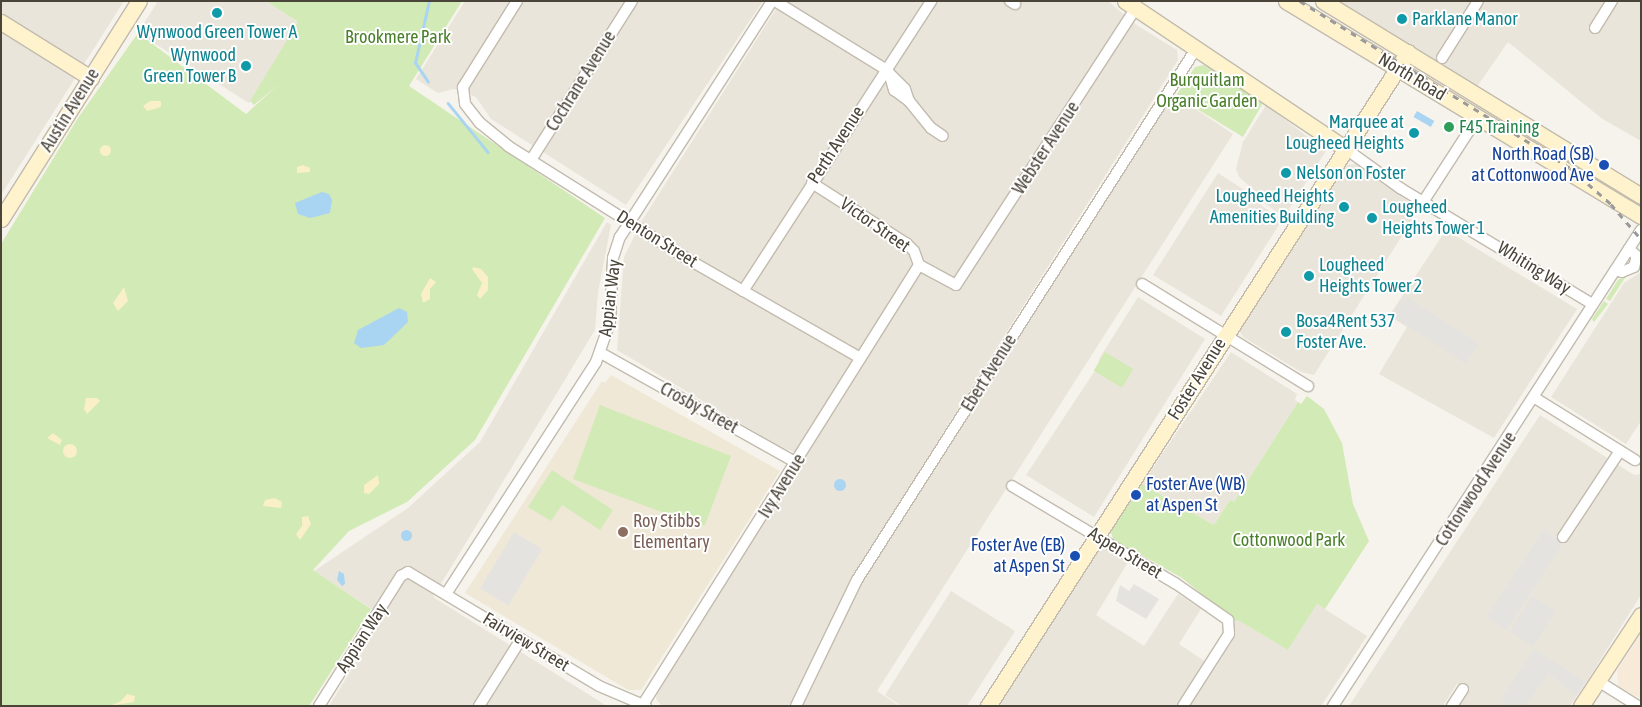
<!DOCTYPE html>
<style>
body{margin:0}
#map{position:relative;width:1642px;height:707px;overflow:hidden;background:#f6f3ec;font-family:"Asap Condensed",sans-serif}
div>[style]{position:absolute}
[style*='--x']{left:calc(var(--x)*1px);top:calc(var(--y)*1px);width:calc(var(--w)*1px);rotate:calc(var(--a)*1deg)}
.residential>*{inset:0;background:#eae5da}
.commercial>*{inset:0;background:#f7ead8}
.education>*{inset:0;background:#efe8d6}
.green>*{inset:0;background:#d2eab5;transform-origin:0 0}
.sand>*{inset:0;background:#f9efc9}
.round{border-radius:50%}
.parking>*{inset:0;background:#e5e3e0;transform-origin:0 0}
.water>*{inset:0;background:#a9d4f2;transform-origin:0 0}
.stream>*{height:2.5px;margin:-1.25px;padding:0 1.25px;transform-origin:1.25px;border-radius:1.25px;background:#a9d4f2}
.roads{filter:drop-shadow(1px 0 #c2bbae) drop-shadow(-1px 0 #c2bbae) drop-shadow(0 1px #c2bbae) drop-shadow(0 -1px #c2bbae)}
.street>*{height:10px;margin:-5px;padding:0 5px;transform-origin:5px;border-radius:5px;background:#fff}
.secondary>*{height:15px;margin:-7.5px;padding:0 7.5px;transform-origin:7.5px;border-radius:7.5px;background:#fff3cd}
.rail>*{height:2.5px;margin-top:-1.25px;transform-origin:0;background:repeating-linear-gradient(90deg,#9a9a9a 0 6px,transparent 0 12px)}
.dots>*{width:14px;height:14px;translate:-50% -50%;box-sizing:border-box;border:2px solid #fff;border-radius:50%}
span{translate:-50% -50%;white-space:nowrap;text-align:center;line-height:1.15;-webkit-text-stroke:4px #fff;paint-order:stroke}
.culture-label{font-size:18px;color:#0d838f}
.left{translate:0 -50%;text-align:left}
.right{translate:-100% -50%;text-align:right}
.park-label{font-size:18px;color:#4a7f2a}
.street-label{font-size:18px;color:#4b4439}
.leisure-label{font-size:18px;color:#27864d}
.transit-label{font-size:18px;color:#164399}
.education-label{font-size:18px;color:#785e54}
.frame{position:absolute;inset:0;border:2px solid #4b4439;pointer-events:none}
</style>
<div id="map">
<div class="residential">
<i style="clip-path:polygon(1px 1px,124px 1px,1px 195px)"></i>
<i style="clip-path:polygon(158px 1px,266px 1px,299px 23px,249px 103px,138px 33px)"></i>
<i style="clip-path:polygon(465px 1px,763px 1px,626px 205px,491px 119px,476px 97px,454px 89px,438px 93px,416px 79px)"></i>
<i style="clip-path:polygon(781px 1px,1108px 1px,1138px 26px,1177px 50px,1178px 60px,853px 576px,789px 706px,662px 706px,656px 699px,657px 692px,915px 280px,910px 268px,801px 447px,794px 452px,780px 447px,617px 350px,624px 257px,643px 219px)"></i>
<i style="clip-path:polygon(1641px 1px,1641px 141px,1601px 118px,1508px 42px,1476px 88px,1337px 2px)"></i>
<i style="clip-path:polygon(1173px 94px,1233px 134px,877px 691px,899px 706px,802px 706px,862px 582px)"></i>
<i style="clip-path:polygon(1266px 105px,1326px 151px,1284px 217px,1260px 200px,1262px 197px,1239px 177px,1236px 169px,1243px 142px)"></i>
<i style="clip-path:polygon(1347px 165px,1355px 164px,1366px 170px,1411px 203px,1417px 212px,1314px 375px,1301px 372px,1243px 337px,1239px 330px)"></i>
<i style="clip-path:polygon(1218px 173px,1255px 197px,1262px 206px,1282px 220px,1221px 316px,1153px 275px)"></i>
<i style="clip-path:polygon(607px 222px,611px 225px,598px 292px,595px 330px,433px 597px,607px 706px,329px 706px,384px 617px,314px 571px,408px 508px,480px 442px)"></i>
<i style="clip-path:polygon(1446px 230px,1577px 309px,1494px 438px,1379px 374px,1407px 327px,1389px 316px)"></i>
<i style="clip-path:polygon(1641px 272px,1641px 421px,1626px 444px,1551px 397px,1624px 283px)"></i>
<i style="clip-path:polygon(1138px 297px,1205px 339px,1094px 517px,1026px 475px,1098px 366px,1099px 359px)"></i>
<i style="clip-path:polygon(1231px 352px,1297px 394px,1295px 400px,1298px 402px,1234px 502px,1230px 500px,1214px 525px,1142px 484px)"></i>
<i style="clip-path:polygon(1540px 415px,1634px 475px,1641px 474px,1641px 595px,1587px 681px,1570px 706px,1459px 706px,1474px 680px,1468px 690px,1457px 684px,1443px 706px,1349px 706px)"></i>
<i style="clip-path:polygon(1104px 548px,1128px 562px,1096px 615px,1144px 646px,1178px 594px,1201px 609px,1179px 644px,1215px 668px,1234px 638px,1235px 621px,1238px 620px,1288px 650px,1317px 604px,1367px 636px,1321px 706px,997px 706px,1095px 553px)"></i>
<i style="clip-path:polygon(951px 591px,1015px 631px,967px 706px,901px 706px,885px 695px)"></i>
</div>
<div class="commercial">
<i style="clip-path:polygon(1641px 634px,1641px 699px,1618px 686px,1617px 671px)"></i>
</div>
<div class="education">
<i style="clip-path:polygon(611px 375px,780px 471px,641px 690px,628px 690px,465px 593px,602px 381px,605px 383px)"></i>
</div>
<div class="green">
<i style="clip-path:polygon(266px 1px,462px 1px,409px 86px,605px 218px,475px 440px,407px 502px,349px 531px,313px 570px,371px 609px,309px 706px,1px 706px,1px 244px,78px 118px,138px 33px,246px 114px,279px 84px,254px 105px,250px 101px,298px 22px)"></i>
<i style="clip-path:polygon(1204px 65px,1263px 103px,1243px 137px,1176px 96px,1195px 67px)"></i>
<i style="clip-path:polygon(1628px 273px,1610px 301px,1606px 299px,1618px 280px)"></i>
<i style="clip-path:polygon(1604px 301px,1608px 304px,1594px 322px,1592px 319px)"></i>
<i style="left:1105px;top:352px;width:33px;height:22px;rotate:31deg"></i>
<i style="clip-path:polygon(1307px 396px,1324px 409px,1342px 443px,1353px 504px,1369px 541px,1325px 609px,1317px 604px,1288px 650px,1238px 620px,1235px 621px,1182px 578px,1113px 539px,1110px 529px,1142px 484px,1214px 525px,1230px 500px,1234px 502px,1298px 402px,1301px 404px)"></i>
<i style="clip-path:polygon(600px 405px,731px 456px,705px 525px,699px 526px,573px 479px)"></i>
<i style="clip-path:polygon(552px 470px,613px 510px,600px 530px,562px 505px,551px 521px,528px 507px)"></i>
</div>
<div class="sand">
<i style="clip-path:polygon(150px 101px,161px 101px,161px 107px,147px 111px,143px 106px)"></i>
<i class="round" style="left:99.5px;top:144.5px;width:11px;height:11px"></i>
<i style="clip-path:polygon(303px 165px,310px 168px,310px 172px,297px 173px,297px 167px)"></i>
<i style="clip-path:polygon(474px 267px,481px 269px,488px 277px,488px 290px,480px 299px,477px 295px,482px 283px,472px 269px)"></i>
<i style="clip-path:polygon(430px 278px,436px 282px,430px 289px,430px 299px,423px 303px,421px 294px)"></i>
<i style="clip-path:polygon(124px 287px,128px 301px,118px 311px,113px 303px)"></i>
<i style="clip-path:polygon(86px 398px,97px 398px,100px 401px,87px 414px,84px 409px)"></i>
<i style="clip-path:polygon(53px 433px,62px 440px,60px 445px,47px 438px)"></i>
<i class="round" style="left:63px;top:444px;width:14px;height:14px"></i>
<i style="clip-path:polygon(378px 475px,379px 484px,369px 494px,364px 493px,364px 485px)"></i>
<i style="clip-path:polygon(275px 498px,282px 502px,281px 508px,263px 506px,265px 500px)"></i>
<i style="clip-path:polygon(308px 516px,311px 524px,300px 540px,296px 534px,302px 526px,302px 517px)"></i>
<i style="clip-path:polygon(127px 694px,135px 696px,134px 702px,110px 706px,121px 701px)"></i>
</div>
<div class="parking">
<i style="left:1404px;top:295px;width:89px;height:24px;rotate:33deg"></i>
<i style="left:1543px;top:530px;width:24px;height:104px;rotate:33deg"></i>
<i style="left:514px;top:532px;width:33px;height:66px;rotate:31deg"></i>
<i style="clip-path:polygon(1134px 584px,1159px 599px,1146px 619px,1116px 601px,1120px 585px,1129px 591px)"></i>
<i style="left:1532px;top:596px;width:28px;height:42px;rotate:32deg"></i>
<i style="clip-path:polygon(1534px 649px,1585px 682px,1576px 696px,1549px 674px,1525px 706px,1502px 706px,1504px 702px,1500px 700px)"></i>
</div>
<div class="water">
<i style="left:1417px;top:111px;width:20px;height:7px;rotate:30deg"></i>
<i style="clip-path:polygon(322px 192px,329px 194px,332px 200px,330px 213px,310px 218px,298px 214px,295px 203px)"></i>
<i style="clip-path:polygon(399px 308px,407px 312px,408px 322px,384px 345px,361px 348px,354px 343px,358px 330px)"></i>
<i class="round" style="left:834px;top:479px;width:12px;height:12px"></i>
<i class="round" style="left:400.5px;top:529.5px;width:11px;height:11px"></i>
<i style="clip-path:polygon(339px 571px,344px 574px,345px 584px,342px 586px,337px 580px)"></i>
</div>
<div class="stream">
<i style="--x:428;--y:82;--w:23;--a:-124"></i>
<i style="--x:415;--y:63;--w:64;--a:-77.3"></i>
<i style="--x:448;--y:103;--w:63;--a:50.8"></i>
</div>
<div class="roads">
<div class="street">
<i style="--x:517;--y:1;--w:102;--a:122.1"></i>
<i style="--x:463;--y:87;--w:17;--a:83"></i>
<i style="--x:465;--y:104;--w:24;--a:52"></i>
<i style="--x:480;--y:123;--w:36;--a:39"></i>
<i style="--x:508;--y:146;--w:208;--a:32.2"></i>
<i style="--x:684;--y:257;--w:203;--a:29.8"></i>
<i style="--x:775;--y:1;--w:129;--a:31.7"></i>
<i style="--x:885;--y:69;--w:28;--a:45"></i>
<i style="--x:905;--y:89;--w:13;--a:72"></i>
<i style="--x:909;--y:101;--w:35;--a:51"></i>
<i style="--x:931;--y:128;--w:14;--a:34"></i>
<i style="--x:1010;--y:1;--w:6;--a:31"></i>
<i style="--x:1595;--y:28;--w:32;--a:-58"></i>
<i style="--x:1442;--y:58;--w:67;--a:-57.7"></i>
<i style="--x:890;--y:76;--w:15;--a:74"></i>
<i style="--x:894;--y:90;--w:19;--a:36"></i>
<i style="--x:1346;--y:149;--w:67;--a:35.8"></i>
<i style="--x:1400;--y:188;--w:224;--a:31.1"></i>
<i style="--x:531;--y:160;--w:188;--a:-57.6"></i>
<i style="--x:812;--y:183;--w:112;--a:32.6"></i>
<i style="--x:906;--y:243;--w:11;--a:45"></i>
<i style="--x:914;--y:251;--w:15;--a:70"></i>
<i style="--x:919;--y:265;--w:42;--a:28.4"></i>
<i style="--x:956;--y:285;--w:329;--a:-57"></i>
<i style="--x:1423;--y:202;--w:101;--a:-57.1"></i>
<i style="--x:1615;--y:270;--w:7;--a:16"></i>
<i style="--x:1622;--y:272;--w:13;--a:-23"></i>
<i style="--x:1634;--y:267;--w:11;--a:-75"></i>
<i style="--x:1637;--y:256;--w:11;--a:-139"></i>
<i style="--x:1142;--y:284;--w:195;--a:31.6"></i>
<i style="--x:743;--y:291;--w:346;--a:-57"></i>
<i style="--x:601;--y:353;--w:225;--a:29.3"></i>
<i style="--x:1535;--y:398;--w:118;--a:31.8"></i>
<i style="--x:1012;--y:486;--w:190;--a:30.8"></i>
<i style="--x:1175;--y:583;--w:65;--a:34.9"></i>
<i style="--x:1228;--y:620;--w:14;--a:86"></i>
<i style="--x:1229;--y:634;--w:85;--a:122.6"></i>
<i style="--x:1563;--y:537;--w:103;--a:-56.5"></i>
<i style="--x:446;--y:594;--w:276;--a:-57.1"></i>
<i style="--x:596;--y:362;--w:42;--a:-70.7"></i>
<i style="--x:610;--y:322;--w:64;--a:-87.3"></i>
<i style="--x:613;--y:258;--w:22;--a:-72"></i>
<i style="--x:620;--y:237;--w:281;--a:-57.2"></i>
<i style="--x:1598;--y:681;--w:47;--a:32"></i>
<i style="--x:319;--y:706;--w:154;--a:-57.8"></i>
<i style="--x:401;--y:576;--w:8;--a:-30"></i>
<i style="--x:408;--y:572;--w:222;--a:30.8"></i>
<i style="--x:599;--y:686;--w:51;--a:23.1"></i>
<i style="--x:479;--y:706;--w:79;--a:-57.9"></i>
<i style="--x:642;--y:706;--w:521;--a:-57.87"></i>
<i style="--x:796;--y:706;--w:140;--a:-64.2"></i>
<i style="--x:857;--y:580;--w:630;--a:-57.45"></i>
<i style="--x:1333;--y:706;--w:567;--a:-57.09"></i>
<i style="--x:1452;--y:706;--w:20;--a:-57"></i>
</div>
<div class="secondary">
<i style="--x:1125;--y:1;--w:266;--a:33.8"></i>
<i style="--x:1286;--y:1;--w:415;--a:31.2"></i>
<i style="--x:1323;--y:1;--w:373;--a:31.5"></i>
<i style="--x:1;--y:22;--w:106;--a:31.9"></i>
<i style="--x:1;--y:219;--w:258;--a:-57.7"></i>
<i style="--x:988;--y:706;--w:777;--a:-57.29"></i>
<i style="--x:1581;--y:706;--w:109;--a:-56.6"></i>
</div>
</div>
<div class="rail">
<i style="--x:1300;--y:1;--w:317;--a:31.7"></i>
<i style="--x:1570;--y:168;--w:55;--a:41.3"></i>
<i style="--x:1611;--y:204;--w:46;--a:49.4"></i>
</div>
<div class="dots">
<i style="left:217px;top:13px;background:#0f9aa8"></i>
<i style="left:1402px;top:19px;background:#0f9aa8"></i>
<i style="left:246px;top:66px;background:#0f9aa8"></i>
<i style="left:1449px;top:127px;background:#2e9e5b"></i>
<i style="left:1414px;top:133px;background:#0f9aa8"></i>
<i style="left:1604px;top:165px;background:#1a4fb4"></i>
<i style="left:1286px;top:173px;background:#0f9aa8"></i>
<i style="left:1344px;top:207px;background:#0f9aa8"></i>
<i style="left:1372px;top:218px;background:#0f9aa8"></i>
<i style="left:1309px;top:276px;background:#0f9aa8"></i>
<i style="left:1286px;top:332px;background:#0f9aa8"></i>
<i style="left:1136px;top:495px;background:#1a4fb4"></i>
<i style="left:623px;top:532px;background:#8d6e63"></i>
<i style="left:1075px;top:556px;background:#1a4fb4"></i>
</div>
<div class="culture-label">
<span class="left" style="left:1412px;top:19px">Parklane Manor</span>
<span style="left:217px;top:32px">Wynwood Green Tower A</span>
<span class="right" style="left:236px;top:66px">Wynwood<br>Green Tower B</span>
<span class="right" style="left:1404px;top:133px">Marquee at<br>Lougheed Heights</span>
<span class="left" style="left:1296px;top:173px">Nelson on Foster</span>
<span class="right" style="left:1334px;top:207px">Lougheed Heights<br>Amenities Building</span>
<span class="left" style="left:1382px;top:218px">Lougheed<br>Heights Tower 1</span>
<span class="left" style="left:1319px;top:276px">Lougheed<br>Heights Tower 2</span>
<span class="left" style="left:1296px;top:332px">Bosa4Rent 537<br>Foster Ave.</span>
</div>
<div class="park-label">
<span style="left:398px;top:37px">Brookmere Park</span>
<span style="left:1207px;top:91px">Burquitlam<br>Organic Garden</span>
<span style="left:1289px;top:540px">Cottonwood Park</span>
</div>
<div class="street-label">
<span style="left:1412px;top:77px;rotate:31deg">North Road</span>
<span style="left:581px;top:81px;rotate:-58deg">Cochrane Avenue</span>
<span style="left:70px;top:110px;rotate:-58deg">Austin Avenue</span>
<span style="left:836px;top:145px;rotate:-57deg">Perth Avenue</span>
<span style="left:1046px;top:148px;rotate:-57deg">Webster Avenue</span>
<span style="left:875px;top:225px;rotate:35deg">Victor Street</span>
<span style="left:657px;top:239px;rotate:32deg">Denton Street</span>
<span style="left:1534px;top:268px;rotate:32deg">Whiting Way</span>
<span style="left:610px;top:298px;rotate:-83deg">Appian Way</span>
<span style="left:989px;top:373px;rotate:-58deg">Ebert Avenue</span>
<span style="left:1197px;top:379px;rotate:-58deg">Foster Avenue</span>
<span style="left:699px;top:408px;rotate:29deg">Crosby Street</span>
<span style="left:782px;top:486px;rotate:-58deg">Ivy Avenue</span>
<span style="left:1476px;top:489px;rotate:-57deg">Cottonwood Avenue</span>
<span style="left:1125px;top:553px;rotate:31deg">Aspen Street</span>
<span style="left:362px;top:638px;rotate:-57deg">Appian Way</span>
<span style="left:526px;top:642px;rotate:31deg">Fairview Street</span>
</div>
<div class="leisure-label">
<span class="left" style="left:1459px;top:127px">F45 Training</span>
</div>
<div class="transit-label">
<span class="right" style="left:1594px;top:165px">North Road (SB)<br>at Cottonwood Ave</span>
<span class="left" style="left:1146px;top:495px">Foster Ave (WB)<br>at Aspen St</span>
<span class="right" style="left:1065px;top:556px">Foster Ave (EB)<br>at Aspen St</span>
</div>
<div class="education-label">
<span class="left" style="left:633px;top:532px">Roy Stibbs<br>Elementary</span>
</div>
<div class="frame"></div>
</div>
